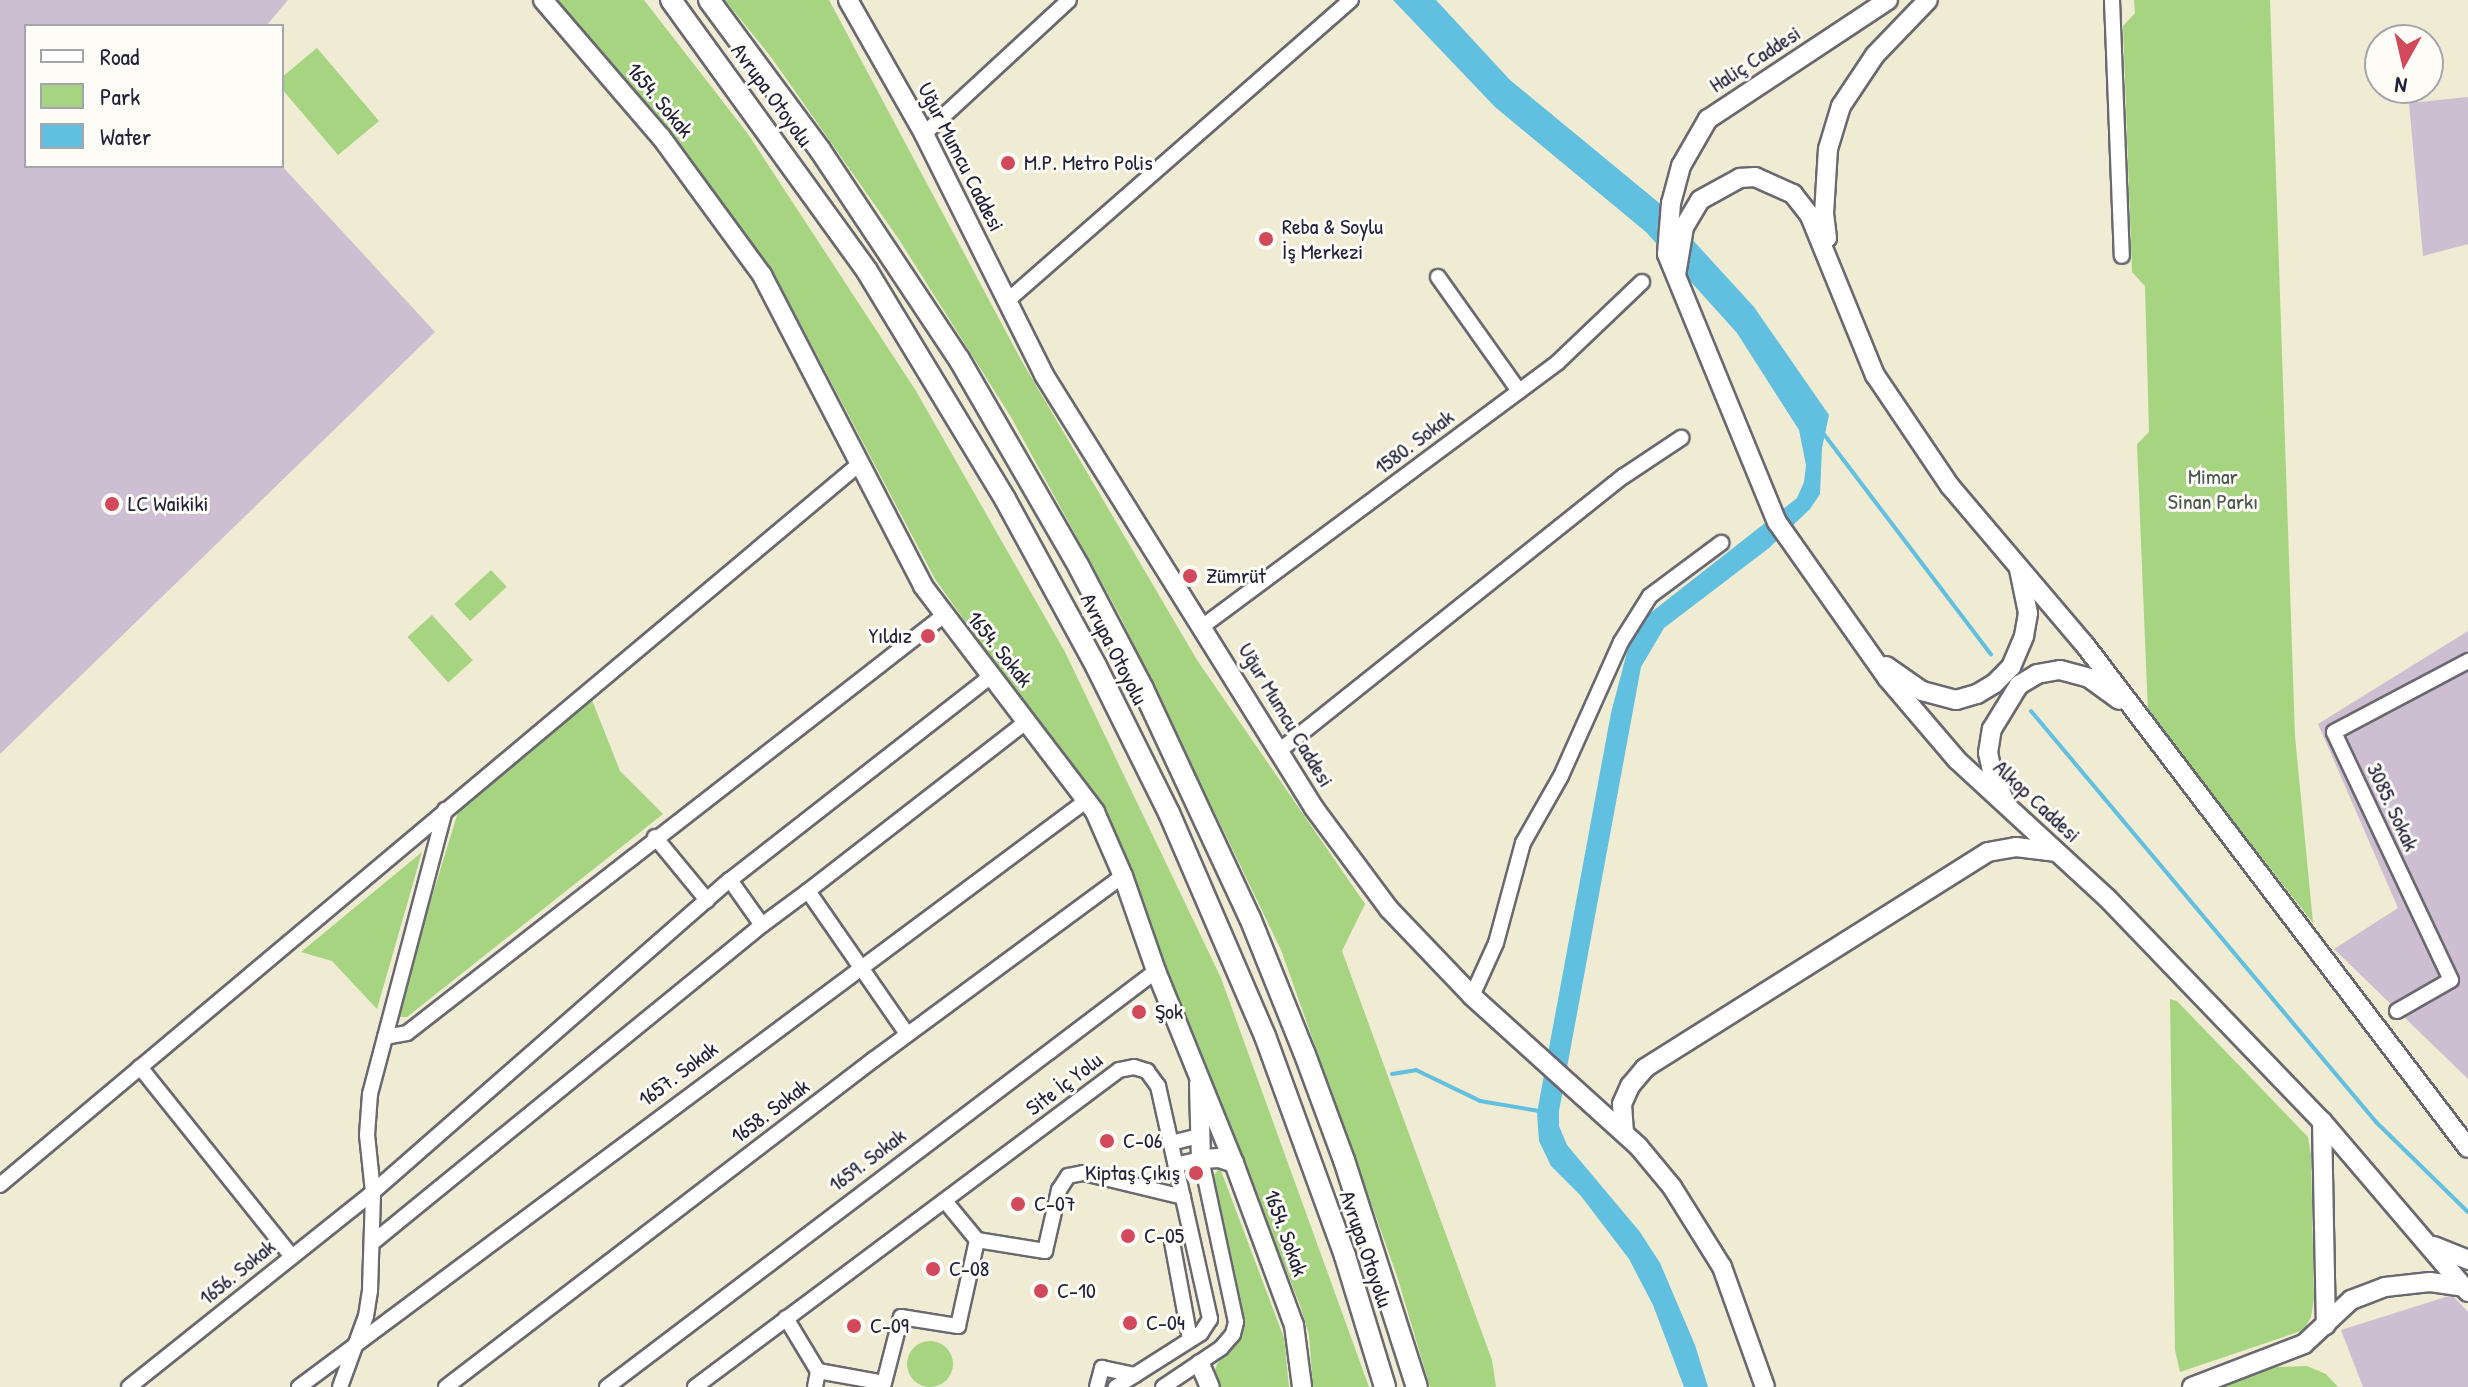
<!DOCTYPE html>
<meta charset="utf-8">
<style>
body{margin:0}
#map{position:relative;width:2468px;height:1387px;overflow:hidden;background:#f0ebd3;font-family:"Patrick Hand",sans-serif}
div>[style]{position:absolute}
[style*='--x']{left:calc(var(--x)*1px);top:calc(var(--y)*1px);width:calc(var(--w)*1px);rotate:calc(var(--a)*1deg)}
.industrial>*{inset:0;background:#cebed1}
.green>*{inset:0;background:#a7d481;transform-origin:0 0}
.round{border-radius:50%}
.water>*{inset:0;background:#61bfdf}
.stream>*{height:4px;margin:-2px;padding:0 2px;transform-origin:2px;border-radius:2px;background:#61bfdf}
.roads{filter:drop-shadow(2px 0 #6a6870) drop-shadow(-2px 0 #6a6870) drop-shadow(0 2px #6a6870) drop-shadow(0 -2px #6a6870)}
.minor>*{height:14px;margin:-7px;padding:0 7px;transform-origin:7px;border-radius:7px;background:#fff}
.major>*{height:18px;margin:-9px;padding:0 9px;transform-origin:9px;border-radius:9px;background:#fff}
.highway>*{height:20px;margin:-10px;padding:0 10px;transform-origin:10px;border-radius:10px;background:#fff}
.dots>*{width:22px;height:22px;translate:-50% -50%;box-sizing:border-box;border:4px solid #fdfcf7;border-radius:50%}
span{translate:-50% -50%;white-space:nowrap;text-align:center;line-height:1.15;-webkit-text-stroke:6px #fdfcf7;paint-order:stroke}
.street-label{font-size:22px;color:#22223b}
.poi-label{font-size:22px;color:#22223b}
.left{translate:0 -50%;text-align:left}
.right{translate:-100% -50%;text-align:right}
.park-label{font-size:22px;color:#4a5750}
.legend{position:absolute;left:24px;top:24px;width:260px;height:144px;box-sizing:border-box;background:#fdfcf7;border:2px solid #a5a5ac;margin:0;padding:10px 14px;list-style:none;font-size:24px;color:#22223b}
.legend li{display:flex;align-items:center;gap:16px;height:40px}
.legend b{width:40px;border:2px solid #a5a5ac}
.north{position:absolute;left:2364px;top:24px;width:80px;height:80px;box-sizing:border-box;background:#fdfcf7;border:2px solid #a5a5ac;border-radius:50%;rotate:188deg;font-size:22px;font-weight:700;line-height:32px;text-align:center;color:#22223b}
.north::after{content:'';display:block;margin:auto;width:28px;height:36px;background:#d1495b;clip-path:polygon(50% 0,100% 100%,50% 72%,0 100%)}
</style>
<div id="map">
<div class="industrial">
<i style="clip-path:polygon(0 0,288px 0,266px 26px,26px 26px,26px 166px,282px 166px,435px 332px,0 754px)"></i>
<i style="clip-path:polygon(2468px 97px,2468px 244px,2423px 256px,2409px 103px)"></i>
<i style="clip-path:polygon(2468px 631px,2468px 1079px,2334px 949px,2398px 908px,2318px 724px)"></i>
<i style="clip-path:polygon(2452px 1295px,2468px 1312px,2468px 1387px,2363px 1387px,2341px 1330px)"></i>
</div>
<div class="green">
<i style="clip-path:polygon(557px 0,644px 0,748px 134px,916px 391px,1065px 652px,1221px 978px,1369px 1387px,1313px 1387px,1309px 1335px,1300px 1305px,1103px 816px,935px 579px,772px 270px,628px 84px)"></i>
<i style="clip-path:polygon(725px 0,829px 0,1020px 358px,1197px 660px,1365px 904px,1342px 951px,1492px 1360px,1496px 1387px,1430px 1387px,1397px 1276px,1281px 950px,1120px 616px,1011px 417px,898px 238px,771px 57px)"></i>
<i style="clip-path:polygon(2134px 0,2270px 0,2295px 736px,2313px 923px,2148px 713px,2137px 444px,2149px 432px,2145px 286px,2132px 272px,2123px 26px,2135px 13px)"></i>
<i style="clip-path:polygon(317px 48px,379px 121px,338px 155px,282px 89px,282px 77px)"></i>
<i style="left:491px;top:570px;width:23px;height:50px;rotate:47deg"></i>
<i style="left:432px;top:615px;width:61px;height:33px;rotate:48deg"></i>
<i style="clip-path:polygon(592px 700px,620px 771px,663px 814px,407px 1017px,400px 1017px,397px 1011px,458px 812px)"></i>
<i style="clip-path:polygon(422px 852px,377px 1009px,332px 961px,301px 952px)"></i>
<i style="clip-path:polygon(2170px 999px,2177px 1001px,2308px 1137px,2311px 1155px,2314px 1299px,2311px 1317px,2304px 1330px,2180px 1372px,2175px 1350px)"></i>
<i style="clip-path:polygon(1220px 1168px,1284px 1338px,1289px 1387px,1221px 1387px,1214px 1374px,1217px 1364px,1240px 1338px,1241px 1303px,1214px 1175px)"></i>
<i class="round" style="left:907px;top:1341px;width:46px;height:46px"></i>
<i style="clip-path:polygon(2307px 1366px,2326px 1374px,2338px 1387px,2220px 1387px,2277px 1367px)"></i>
</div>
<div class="water">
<i style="clip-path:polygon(1393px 0,1436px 0,1510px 80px,1658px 202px,1754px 307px,1829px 415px,1822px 448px,1820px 494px,1810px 509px,1769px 548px,1664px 628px,1641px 667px,1559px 1111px,1559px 1126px,1567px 1145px,1640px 1232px,1660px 1263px,1695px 1345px,1708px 1387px,1684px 1387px,1653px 1305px,1629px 1259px,1581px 1196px,1551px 1166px,1539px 1141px,1537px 1113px,1611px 713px,1631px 637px,1649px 614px,1797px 498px,1804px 482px,1806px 465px,1799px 430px,1737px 333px,1646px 232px,1495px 107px)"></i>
</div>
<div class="stream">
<i style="--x:1823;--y:433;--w:278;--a:52.8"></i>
<i style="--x:2031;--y:711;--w:537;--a:49.99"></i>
<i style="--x:2376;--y:1122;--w:129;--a:44.4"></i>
<i style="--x:1392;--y:1074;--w:24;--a:-9"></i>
<i style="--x:1416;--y:1070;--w:71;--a:25.8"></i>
<i style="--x:1480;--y:1101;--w:60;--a:9.6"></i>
</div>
<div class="roads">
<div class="minor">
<i style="--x:2112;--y:0;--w:256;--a:87.8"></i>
<i style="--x:924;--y:134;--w:197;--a:-42.7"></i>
<i style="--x:1438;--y:277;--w:140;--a:54.6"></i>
<i style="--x:1007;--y:301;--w:457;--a:-41.2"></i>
<i style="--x:1203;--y:626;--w:442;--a:-36.6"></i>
<i style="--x:1558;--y:362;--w:116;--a:-43.6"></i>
<i style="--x:1279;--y:751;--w:441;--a:-38.6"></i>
<i style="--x:1624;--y:476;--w:69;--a:-33.7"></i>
<i style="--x:655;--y:837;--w:82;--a:50.5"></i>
<i style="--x:730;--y:880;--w:333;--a:-38"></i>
<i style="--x:808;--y:891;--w:277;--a:-37.8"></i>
<i style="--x:1472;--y:996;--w:58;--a:-65.6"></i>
<i style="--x:1496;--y:943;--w:104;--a:-74.9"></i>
<i style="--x:1523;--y:843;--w:77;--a:-60.4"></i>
<i style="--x:1561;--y:776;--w:147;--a:-65.9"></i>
<i style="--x:1621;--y:642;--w:54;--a:-57.8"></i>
<i style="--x:1650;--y:596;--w:89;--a:-36.7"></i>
<i style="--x:2397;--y:1011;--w:62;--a:-29.9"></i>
<i style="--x:2451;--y:980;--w:274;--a:-115.3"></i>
<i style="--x:2334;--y:732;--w:152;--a:-27.9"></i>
<i style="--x:385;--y:1037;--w:22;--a:-10"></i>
<i style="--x:407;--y:1033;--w:679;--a:-37.88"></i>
<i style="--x:140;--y:1067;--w:243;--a:51.3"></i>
<i style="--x:1171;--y:1143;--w:29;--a:-14"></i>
<i style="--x:0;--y:1185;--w:1120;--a:-40"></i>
<i style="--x:945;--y:1201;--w:50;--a:50.6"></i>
<i style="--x:1172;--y:1242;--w:99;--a:79.5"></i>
<i style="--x:372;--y:1243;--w:503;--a:-39.19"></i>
<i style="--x:786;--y:1318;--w:62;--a:58.9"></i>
<i style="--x:129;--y:1387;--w:312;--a:-38.6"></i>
<i style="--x:373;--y:1192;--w:474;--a:-41.2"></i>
<i style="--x:730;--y:880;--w:55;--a:54.6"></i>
<i style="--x:762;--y:925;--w:57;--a:-36.5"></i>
<i style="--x:808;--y:891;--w:174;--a:55.3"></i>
<i style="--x:299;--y:1387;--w:983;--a:-36.68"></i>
<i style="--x:340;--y:1387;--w:76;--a:-69.9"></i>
<i style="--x:366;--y:1316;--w:26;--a:-81"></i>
<i style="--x:370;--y:1290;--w:98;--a:-88.2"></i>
<i style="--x:373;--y:1192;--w:57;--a:-96"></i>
<i style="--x:367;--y:1135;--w:41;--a:-85.8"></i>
<i style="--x:370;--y:1094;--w:294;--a:-75.2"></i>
<i style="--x:446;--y:1387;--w:538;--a:-37.45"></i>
<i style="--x:873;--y:1060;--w:310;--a:-36.4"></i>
<i style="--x:607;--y:1387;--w:689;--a:-37.15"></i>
<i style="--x:695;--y:1387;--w:529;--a:-36.78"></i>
<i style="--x:1119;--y:1070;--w:15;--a:-11"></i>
<i style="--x:1134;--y:1067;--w:14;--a:17"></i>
<i style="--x:1147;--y:1071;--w:19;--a:54"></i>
<i style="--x:1158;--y:1086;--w:239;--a:77.4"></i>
<i style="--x:1210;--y:1319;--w:17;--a:123"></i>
<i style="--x:1201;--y:1333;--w:101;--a:147.6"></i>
<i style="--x:815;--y:1387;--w:16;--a:-79"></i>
<i style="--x:818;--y:1371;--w:67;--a:10.3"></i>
<i style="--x:884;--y:1383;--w:68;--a:-75.6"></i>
<i style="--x:901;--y:1317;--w:58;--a:9"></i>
<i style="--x:958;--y:1326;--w:88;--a:-77.5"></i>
<i style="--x:977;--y:1240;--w:69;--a:9.2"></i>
<i style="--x:1045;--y:1251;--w:63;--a:-77.1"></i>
<i style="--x:1059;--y:1190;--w:17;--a:-57"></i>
<i style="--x:1068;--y:1176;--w:16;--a:-11"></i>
<i style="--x:1084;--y:1173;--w:102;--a:13.6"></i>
<i style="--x:1097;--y:1387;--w:20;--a:-75"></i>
<i style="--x:1102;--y:1368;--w:34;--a:12"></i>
<i style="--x:1163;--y:1387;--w:70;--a:-33.9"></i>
<i style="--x:1221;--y:1348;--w:18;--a:-49"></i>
<i style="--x:1233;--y:1334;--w:12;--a:-76"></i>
<i style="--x:1236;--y:1322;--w:167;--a:-102.1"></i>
<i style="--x:1201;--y:1159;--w:26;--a:167"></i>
</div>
<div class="major">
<i style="--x:543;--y:0;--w:181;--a:49.3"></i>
<i style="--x:661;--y:137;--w:171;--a:53.8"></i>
<i style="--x:762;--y:275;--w:350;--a:62.6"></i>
<i style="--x:923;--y:586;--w:284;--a:52.7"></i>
<i style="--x:1095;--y:812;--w:70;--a:66.4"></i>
<i style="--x:1123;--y:876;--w:101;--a:70.8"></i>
<i style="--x:1156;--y:971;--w:207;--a:67.9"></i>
<i style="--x:1234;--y:1163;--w:173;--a:69.7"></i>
<i style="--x:1294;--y:1325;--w:63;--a:82.6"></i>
<i style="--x:848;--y:0;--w:154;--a:60.4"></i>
<i style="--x:924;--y:134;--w:269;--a:63.5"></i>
<i style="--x:1044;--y:375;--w:510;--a:58.05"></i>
<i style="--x:1314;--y:808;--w:126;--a:53.4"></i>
<i style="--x:1389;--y:909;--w:120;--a:46.3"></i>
<i style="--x:1472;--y:996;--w:224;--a:42.1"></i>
<i style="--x:1638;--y:1146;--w:53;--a:50.3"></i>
<i style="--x:1672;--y:1187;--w:94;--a:58"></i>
<i style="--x:1722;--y:1267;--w:127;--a:70.3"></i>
<i style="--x:1888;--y:0;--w:216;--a:146.5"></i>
<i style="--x:1708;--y:119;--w:54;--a:119.9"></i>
<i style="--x:1681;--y:166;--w:38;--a:105"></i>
<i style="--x:1671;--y:203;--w:51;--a:94.5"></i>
<i style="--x:1667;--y:254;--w:290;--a:67.7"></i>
<i style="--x:1777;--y:522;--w:191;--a:54.8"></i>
<i style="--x:1887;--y:678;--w:108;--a:49.5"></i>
<i style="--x:1957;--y:760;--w:205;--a:42.6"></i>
<i style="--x:2108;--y:899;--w:308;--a:46.1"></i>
<i style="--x:2322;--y:1121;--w:225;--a:49.5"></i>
<i style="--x:1827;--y:238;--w:24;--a:-97"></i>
<i style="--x:1824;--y:214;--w:65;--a:-86.5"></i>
<i style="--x:1828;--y:149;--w:45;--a:-73.2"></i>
<i style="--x:1841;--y:106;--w:61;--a:-56.3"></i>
<i style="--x:1875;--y:55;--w:76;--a:-46.1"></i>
<i style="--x:1676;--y:275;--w:49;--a:-80.5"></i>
<i style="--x:1684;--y:227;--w:31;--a:-59"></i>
<i style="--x:1700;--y:200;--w:46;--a:-28.8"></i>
<i style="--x:1740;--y:178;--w:15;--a:-4"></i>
<i style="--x:1755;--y:177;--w:42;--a:24.1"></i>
<i style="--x:1793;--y:194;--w:28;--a:52"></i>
<i style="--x:1810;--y:216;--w:172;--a:67.8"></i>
<i style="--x:1875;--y:375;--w:134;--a:56"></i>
<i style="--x:1950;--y:486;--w:209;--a:49.7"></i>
<i style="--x:2085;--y:645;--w:632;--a:52.71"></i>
<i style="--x:1886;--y:666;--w:44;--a:34.8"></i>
<i style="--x:1922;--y:691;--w:35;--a:15"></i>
<i style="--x:1956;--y:700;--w:22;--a:-16"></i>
<i style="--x:1977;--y:694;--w:21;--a:-31"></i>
<i style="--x:1995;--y:683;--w:23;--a:-45"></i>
<i style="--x:2011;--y:667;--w:34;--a:-67"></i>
<i style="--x:2024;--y:636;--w:23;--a:-80"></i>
<i style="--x:2028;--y:613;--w:45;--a:-101.6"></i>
<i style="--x:2003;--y:797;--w:23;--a:-115"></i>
<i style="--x:1993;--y:776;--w:24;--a:-102"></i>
<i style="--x:1988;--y:753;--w:24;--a:-81"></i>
<i style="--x:1992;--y:729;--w:52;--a:-58.5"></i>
<i style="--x:2019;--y:685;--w:21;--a:-31"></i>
<i style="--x:2037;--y:674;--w:23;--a:-10"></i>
<i style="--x:2060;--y:670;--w:30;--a:15"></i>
<i style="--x:2089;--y:678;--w:37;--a:36"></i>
<i style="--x:1199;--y:1084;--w:75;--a:88.5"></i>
<i style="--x:1201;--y:1159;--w:18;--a:-3"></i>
<i style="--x:1219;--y:1158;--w:16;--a:18"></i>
<i style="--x:2322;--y:1121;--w:204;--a:88.9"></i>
<i style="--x:1624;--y:1133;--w:29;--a:-94"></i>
<i style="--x:1622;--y:1104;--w:20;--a:-66"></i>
<i style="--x:1630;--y:1086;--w:23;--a:-50"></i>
<i style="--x:1645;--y:1068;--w:405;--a:-32.2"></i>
<i style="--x:1988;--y:852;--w:28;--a:-10"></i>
<i style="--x:2016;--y:847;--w:41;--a:7"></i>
<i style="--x:2434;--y:1246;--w:37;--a:22"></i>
<i style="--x:1200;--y:1364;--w:25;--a:67"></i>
<i style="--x:2192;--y:1387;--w:120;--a:-21"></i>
<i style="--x:2304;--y:1344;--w:64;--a:-43.1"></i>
<i style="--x:2351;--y:1300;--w:36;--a:-21"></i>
<i style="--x:2385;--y:1287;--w:45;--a:-6.3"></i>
<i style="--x:2430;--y:1282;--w:34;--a:8"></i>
</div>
<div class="highway">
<i style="--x:671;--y:0;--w:334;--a:54.1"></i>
<i style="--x:867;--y:271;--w:267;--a:58.8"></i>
<i style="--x:1005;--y:499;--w:190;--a:61.4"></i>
<i style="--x:1096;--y:666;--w:164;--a:63.6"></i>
<i style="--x:1169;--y:813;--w:243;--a:66.7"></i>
<i style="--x:1265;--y:1036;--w:234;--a:70"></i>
<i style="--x:1345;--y:1256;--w:137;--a:73"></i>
<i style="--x:709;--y:0;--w:187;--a:53.5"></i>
<i style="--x:820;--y:150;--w:251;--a:56.4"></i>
<i style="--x:959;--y:359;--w:240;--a:60"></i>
<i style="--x:1079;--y:567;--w:138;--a:62.3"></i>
<i style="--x:1143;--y:689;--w:253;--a:65"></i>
<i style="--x:1250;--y:918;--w:144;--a:68.1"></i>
<i style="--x:1304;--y:1052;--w:115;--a:69.7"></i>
<i style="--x:1344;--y:1160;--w:238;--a:72.2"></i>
</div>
</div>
<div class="dots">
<i style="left:1008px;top:163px;background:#d1495b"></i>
<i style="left:1266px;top:239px;background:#d1495b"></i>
<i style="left:112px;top:504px;background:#d1495b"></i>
<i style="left:1190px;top:576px;background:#d1495b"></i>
<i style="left:928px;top:636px;background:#d1495b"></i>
<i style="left:1139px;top:1012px;background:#d1495b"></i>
<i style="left:1107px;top:1141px;background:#d1495b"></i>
<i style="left:1196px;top:1173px;background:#d1495b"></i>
<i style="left:1018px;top:1204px;background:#d1495b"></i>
<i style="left:1128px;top:1236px;background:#d1495b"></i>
<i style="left:933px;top:1269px;background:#d1495b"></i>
<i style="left:1041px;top:1291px;background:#d1495b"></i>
<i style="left:1130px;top:1323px;background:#d1495b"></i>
<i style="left:854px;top:1326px;background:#d1495b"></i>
</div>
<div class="street-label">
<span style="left:1755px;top:59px;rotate:-33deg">Haliç Caddesi</span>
<span style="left:772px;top:95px;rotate:54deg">Avrupa Otoyolu</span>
<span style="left:660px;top:100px;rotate:50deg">1654. Sokak</span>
<span style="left:961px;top:157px;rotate:63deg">Uğur Mumcu Caddesi</span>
<span style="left:1414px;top:442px;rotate:-37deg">1580. Sokak</span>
<span style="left:1000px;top:649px;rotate:51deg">1654. Sokak</span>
<span style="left:1114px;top:649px;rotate:63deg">Avrupa Otoyolu</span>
<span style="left:1286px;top:715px;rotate:59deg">Uğur Mumcu Caddesi</span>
<span style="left:2037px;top:801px;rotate:43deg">Alkop Caddesi</span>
<span style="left:2393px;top:807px;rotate:65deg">3085. Sokak</span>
<span style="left:678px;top:1074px;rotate:-37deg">1657. Sokak</span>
<span style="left:1064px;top:1084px;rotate:-37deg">Site İç Yolu</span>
<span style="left:770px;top:1111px;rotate:-37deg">1658. Sokak</span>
<span style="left:867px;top:1160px;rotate:-37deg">1659. Sokak</span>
<span style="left:1286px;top:1233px;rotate:70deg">1654. Sokak</span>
<span style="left:1366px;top:1249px;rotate:71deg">Avrupa Otoyolu</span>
<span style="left:237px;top:1272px;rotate:-39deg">1656. Sokak</span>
</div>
<div class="poi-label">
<span class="left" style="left:1024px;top:163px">M.P. Metro Polis</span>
<span class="left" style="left:1282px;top:239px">Reba &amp; Soylu<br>İş Merkezi</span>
<span class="left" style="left:128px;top:504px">LC Waikiki</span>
<span class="left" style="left:1206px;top:576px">Zümrüt</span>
<span class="right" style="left:912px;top:636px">Yıldız</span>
<span class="left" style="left:1155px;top:1012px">Şok</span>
<span class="left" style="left:1123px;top:1141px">C-06</span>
<span class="right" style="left:1180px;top:1173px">Kiptaş Çıkış</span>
<span class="left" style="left:1034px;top:1204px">C-07</span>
<span class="left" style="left:1144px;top:1236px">C-05</span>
<span class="left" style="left:949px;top:1269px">C-08</span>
<span class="left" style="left:1057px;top:1291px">C-10</span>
<span class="left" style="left:1146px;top:1323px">C-04</span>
<span class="left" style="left:870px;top:1326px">C-09</span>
</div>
<div class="park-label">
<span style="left:2213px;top:489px">Mimar<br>Sinan Parkı</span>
</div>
<ul class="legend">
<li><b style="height:10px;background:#fff"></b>Road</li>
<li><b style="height:22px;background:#a7d481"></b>Park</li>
<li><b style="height:22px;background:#61bfdf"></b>Water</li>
</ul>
<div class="north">N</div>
</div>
